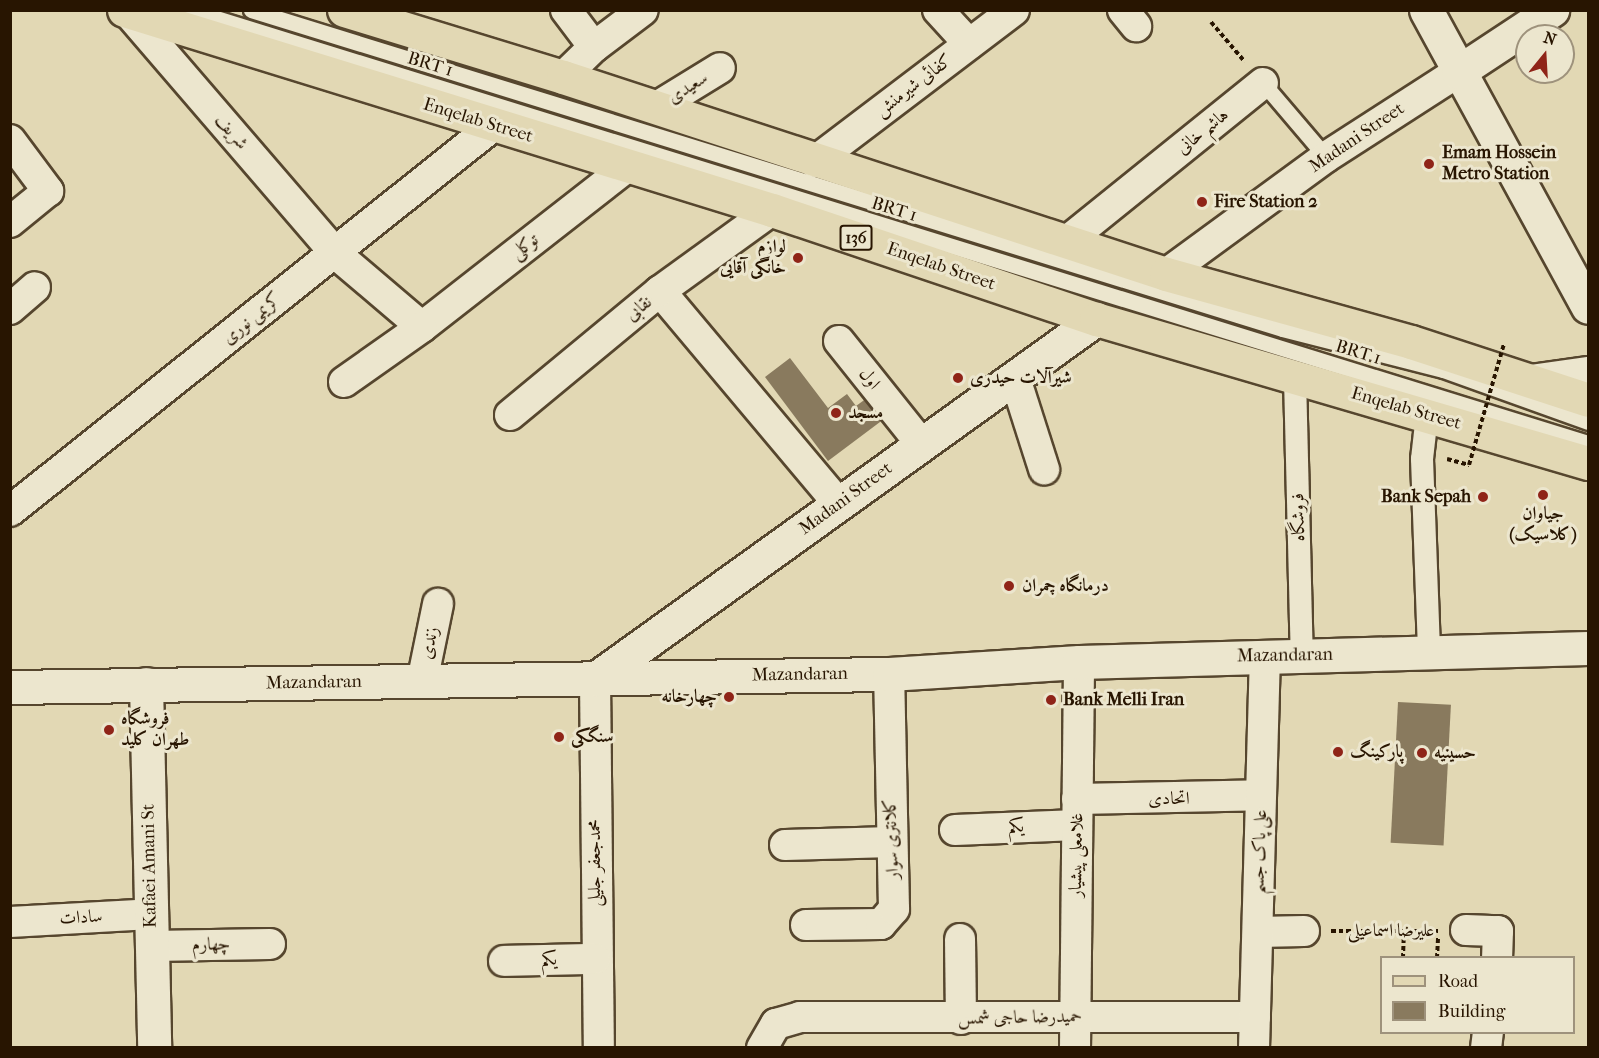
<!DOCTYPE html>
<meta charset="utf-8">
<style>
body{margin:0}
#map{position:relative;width:1599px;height:1058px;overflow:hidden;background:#e2d8b4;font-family:"IM FELL French Canon",Amiri,serif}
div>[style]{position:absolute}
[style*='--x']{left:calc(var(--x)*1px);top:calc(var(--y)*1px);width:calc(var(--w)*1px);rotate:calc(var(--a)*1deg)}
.building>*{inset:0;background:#897a5e;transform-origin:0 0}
.path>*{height:4px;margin-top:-2px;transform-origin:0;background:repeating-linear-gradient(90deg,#281501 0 4.5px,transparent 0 7.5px)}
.roads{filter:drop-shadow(2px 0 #56462e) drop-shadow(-2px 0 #56462e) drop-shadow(0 2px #56462e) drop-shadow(0 -2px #56462e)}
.service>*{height:15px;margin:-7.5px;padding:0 7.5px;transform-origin:7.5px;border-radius:7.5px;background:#ece6ce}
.pedestrian>*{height:22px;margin:-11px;padding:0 11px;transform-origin:11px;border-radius:11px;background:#ece6ce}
.minor>*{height:30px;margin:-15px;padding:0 15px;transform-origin:15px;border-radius:15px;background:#ece6ce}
.tertiary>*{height:33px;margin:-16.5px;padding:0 16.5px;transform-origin:16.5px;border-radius:16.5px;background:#ece6ce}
.secondary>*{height:33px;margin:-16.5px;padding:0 16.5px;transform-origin:16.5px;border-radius:16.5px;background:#ece6ce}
.primary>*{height:33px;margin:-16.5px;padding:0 16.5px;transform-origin:16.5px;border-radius:16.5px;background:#e2d8b4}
.path-bridge>*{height:4px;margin-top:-2px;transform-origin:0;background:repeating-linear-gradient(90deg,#281501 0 4.5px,transparent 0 7.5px)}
.dots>*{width:16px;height:16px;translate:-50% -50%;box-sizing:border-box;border:3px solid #ece6ce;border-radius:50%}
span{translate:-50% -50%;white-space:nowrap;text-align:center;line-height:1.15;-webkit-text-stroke:6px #ece6ce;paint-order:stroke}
.shield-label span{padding:2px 4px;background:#ece6ce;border:2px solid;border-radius:4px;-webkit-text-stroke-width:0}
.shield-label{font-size:16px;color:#281501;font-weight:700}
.street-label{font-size:18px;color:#281501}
.poi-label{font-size:18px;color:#281501;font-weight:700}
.left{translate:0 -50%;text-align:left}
.right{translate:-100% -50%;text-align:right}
.frame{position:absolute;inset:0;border:12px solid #281501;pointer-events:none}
.legend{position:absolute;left:1380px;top:956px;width:195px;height:78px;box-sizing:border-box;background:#ece6ce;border:2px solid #9e927c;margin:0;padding:8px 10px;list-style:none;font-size:18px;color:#281501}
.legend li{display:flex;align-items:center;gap:12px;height:30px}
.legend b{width:30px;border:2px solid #9e927c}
.north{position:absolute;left:1515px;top:24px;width:60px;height:60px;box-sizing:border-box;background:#ece6ce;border:2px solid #9e927c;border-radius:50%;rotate:18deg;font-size:16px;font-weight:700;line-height:24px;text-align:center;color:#281501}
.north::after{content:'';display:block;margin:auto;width:21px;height:27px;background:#8f2418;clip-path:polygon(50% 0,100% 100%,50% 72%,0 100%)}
</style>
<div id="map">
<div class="building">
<i style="clip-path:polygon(790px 358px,828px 408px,847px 394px,856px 406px,867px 398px,884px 419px,828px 461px,765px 377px)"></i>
<i style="left:1398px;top:702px;width:53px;height:141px;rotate:3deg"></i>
</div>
<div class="path">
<i style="--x:1211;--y:22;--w:52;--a:49.6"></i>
<i style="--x:1447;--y:459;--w:23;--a:15"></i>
<i style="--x:1331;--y:931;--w:107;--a:0"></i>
<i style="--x:1403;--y:958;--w:27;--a:-88"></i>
<i style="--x:1437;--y:958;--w:21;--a:-87"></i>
</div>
<div class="roads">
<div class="service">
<i style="--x:190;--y:10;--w:1464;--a:17.21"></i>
<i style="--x:251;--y:10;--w:1079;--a:17.19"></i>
<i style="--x:1282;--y:329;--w:166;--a:14.3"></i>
<i style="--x:1443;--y:370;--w:154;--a:19.7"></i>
<i style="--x:1263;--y:83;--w:97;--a:49.6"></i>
</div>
<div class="pedestrian">
<i style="--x:1295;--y:378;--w:278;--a:88.6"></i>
<i style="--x:1427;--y:415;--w:44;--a:96.5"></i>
<i style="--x:1422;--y:459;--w:194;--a:87.9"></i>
</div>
<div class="minor">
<i style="--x:566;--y:10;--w:46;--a:52.9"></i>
<i style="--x:938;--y:10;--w:46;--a:47.6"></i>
<i style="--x:1123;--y:10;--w:21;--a:51"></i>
<i style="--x:127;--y:11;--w:319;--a:49.3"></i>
<i style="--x:335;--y:253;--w:114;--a:40.4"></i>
<i style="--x:422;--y:327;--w:260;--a:-38"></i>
<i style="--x:563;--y:77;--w:43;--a:-44.1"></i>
<i style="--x:594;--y:47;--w:61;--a:-37.1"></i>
<i style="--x:655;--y:108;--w:76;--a:-31.6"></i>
<i style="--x:10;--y:140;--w:64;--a:53.3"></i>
<i style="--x:48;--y:191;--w:49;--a:140.8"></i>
<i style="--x:814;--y:162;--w:251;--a:-37.2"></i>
<i style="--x:1066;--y:242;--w:253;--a:-38.9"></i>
<i style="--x:1166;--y:274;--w:198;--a:-36.2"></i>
<i style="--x:1326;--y:157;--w:157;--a:-32.8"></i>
<i style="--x:660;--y:291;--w:278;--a:50"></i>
<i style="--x:10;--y:309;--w:33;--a:-41"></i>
<i style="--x:839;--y:341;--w:133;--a:51.4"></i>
<i style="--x:1015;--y:378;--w:96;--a:72.3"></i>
<i style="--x:344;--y:382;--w:95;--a:-35.2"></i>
<i style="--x:510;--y:415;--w:195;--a:-39.6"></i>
<i style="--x:660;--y:291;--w:138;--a:-35.9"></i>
<i style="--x:10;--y:511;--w:618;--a:-38.56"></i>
<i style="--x:595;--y:679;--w:369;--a:89.4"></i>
<i style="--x:422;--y:682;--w:80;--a:-78.4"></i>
<i style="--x:1077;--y:799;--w:184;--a:-1.2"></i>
<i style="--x:955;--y:830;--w:122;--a:-2.3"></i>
<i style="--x:785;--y:845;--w:107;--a:-1.6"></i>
<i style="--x:10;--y:922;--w:141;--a:-3.2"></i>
<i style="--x:806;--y:925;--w:75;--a:-0.8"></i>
<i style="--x:881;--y:924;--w:20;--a:-49"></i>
<i style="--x:894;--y:909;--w:235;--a:-91.2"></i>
<i style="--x:1466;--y:930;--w:32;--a:2"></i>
<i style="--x:1498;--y:931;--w:27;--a:92"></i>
<i style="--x:1258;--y:932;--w:46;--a:-1.2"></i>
<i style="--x:960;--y:939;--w:80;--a:89.3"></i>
<i style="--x:152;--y:946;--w:118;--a:-1"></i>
<i style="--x:504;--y:961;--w:91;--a:-1.3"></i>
<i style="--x:762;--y:1048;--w:28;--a:-60"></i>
<i style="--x:776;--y:1024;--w:25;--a:-16"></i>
<i style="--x:800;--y:1017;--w:455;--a:0"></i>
<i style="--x:1075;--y:1048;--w:386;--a:-89.4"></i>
<i style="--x:1254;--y:1048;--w:392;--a:-88.4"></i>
<i style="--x:1486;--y:1048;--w:16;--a:-83"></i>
</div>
<div class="tertiary">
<i style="--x:146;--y:684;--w:364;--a:88.7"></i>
</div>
<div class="secondary">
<i style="--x:1426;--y:10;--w:338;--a:61.4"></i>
<i style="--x:1458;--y:72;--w:113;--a:-33.4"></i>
<i style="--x:1530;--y:381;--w:59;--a:-7.9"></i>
<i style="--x:595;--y:679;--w:617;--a:-35.7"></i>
<i style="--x:10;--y:687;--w:879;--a:-0.85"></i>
<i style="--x:889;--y:674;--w:190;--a:-3.6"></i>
<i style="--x:1079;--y:662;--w:509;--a:-1.58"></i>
</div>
<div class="primary">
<i style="--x:124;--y:10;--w:678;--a:17.15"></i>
<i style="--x:772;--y:210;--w:342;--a:18.6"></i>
<i style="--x:1096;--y:319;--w:513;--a:16.31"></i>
<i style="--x:344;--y:10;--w:229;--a:17"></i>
<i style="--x:563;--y:77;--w:634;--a:18.09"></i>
<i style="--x:1166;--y:274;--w:254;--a:15.5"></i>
<i style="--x:1411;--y:342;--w:186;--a:18.1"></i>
</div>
</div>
<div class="path-bridge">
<i style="--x:1469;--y:465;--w:126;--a:-73.9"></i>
</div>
<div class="dots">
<i style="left:1429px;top:164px;background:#8f2418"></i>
<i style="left:1202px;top:202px;background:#8f2418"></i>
<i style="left:798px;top:258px;background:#8f2418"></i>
<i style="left:958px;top:378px;background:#8f2418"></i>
<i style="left:836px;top:413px;background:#8f2418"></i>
<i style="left:1543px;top:495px;background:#8f2418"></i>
<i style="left:1483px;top:497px;background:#8f2418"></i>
<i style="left:1009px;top:586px;background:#8f2418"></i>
<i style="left:729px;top:697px;background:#8f2418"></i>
<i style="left:1051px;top:700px;background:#8f2418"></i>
<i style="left:109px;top:730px;background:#8f2418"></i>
<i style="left:559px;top:737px;background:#8f2418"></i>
<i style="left:1338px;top:752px;background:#8f2418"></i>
<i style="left:1422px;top:753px;background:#8f2418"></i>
</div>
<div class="shield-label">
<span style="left:856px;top:238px">136</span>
</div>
<div class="street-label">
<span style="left:430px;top:65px;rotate:17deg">BRT 1</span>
<span style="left:914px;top:86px;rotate:-37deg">کفائی شیرمنش</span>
<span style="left:688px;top:88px;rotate:-32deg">سعیدی</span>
<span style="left:478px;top:121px;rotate:17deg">Enqelab Street</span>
<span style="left:231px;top:132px;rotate:49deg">شریف</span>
<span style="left:1203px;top:132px;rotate:-39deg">هاشم خانی</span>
<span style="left:1357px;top:138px;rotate:-34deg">Madani Street</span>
<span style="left:894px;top:210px;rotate:17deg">BRT 1</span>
<span style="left:525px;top:247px;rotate:-38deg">توکلی</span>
<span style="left:941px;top:267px;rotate:19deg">Enqelab Street</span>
<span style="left:639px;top:309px;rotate:-39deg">نقابی</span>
<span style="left:252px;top:319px;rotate:-39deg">کریمی نوری</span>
<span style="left:1358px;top:353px;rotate:17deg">BRT 1</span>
<span style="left:869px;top:379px;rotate:51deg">اول</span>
<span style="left:1406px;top:409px;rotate:16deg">Enqelab Street</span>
<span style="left:846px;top:499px;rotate:-36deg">Madani Street</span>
<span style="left:1299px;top:517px;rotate:-91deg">فروشگاه</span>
<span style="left:430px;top:643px;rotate:-78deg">زندی</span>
<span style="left:1285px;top:656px;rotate:-1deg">Mazandaran</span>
<span style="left:800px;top:675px;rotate:-1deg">Mazandaran</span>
<span style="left:314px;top:683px;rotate:-1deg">Mazandaran</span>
<span style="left:1169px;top:799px">اتحادی</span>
<span style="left:1016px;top:827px;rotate:-2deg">یکم</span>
<span style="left:892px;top:839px;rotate:-92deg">کلانتری سوار</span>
<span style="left:1260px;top:852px;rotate:-88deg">علی پاک جسم</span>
<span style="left:1077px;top:855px;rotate:-89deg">غلامعلی پیشیار</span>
<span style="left:595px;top:863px;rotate:-90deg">محمدجعفر جلیلی</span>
<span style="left:150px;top:866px;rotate:-91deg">Kafaei Amani St</span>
<span style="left:81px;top:918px;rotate:-3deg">سادات</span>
<span style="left:1391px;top:931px">علیرضا اسماعیلی</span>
<span style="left:211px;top:945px;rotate:-1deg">چهارم</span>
<span style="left:549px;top:960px;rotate:-2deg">یکم</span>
<span style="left:1020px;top:1018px;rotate:-1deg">حمیدرضا حاجی شمس</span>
</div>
<div class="poi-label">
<span class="left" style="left:1442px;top:164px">Emam Hossein<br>Metro Station</span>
<span class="left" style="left:1214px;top:202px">Fire Station 2</span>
<span class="right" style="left:786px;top:258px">لوازم<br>خانگی آقایی</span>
<span class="left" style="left:970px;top:378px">شیرآلات حیدری</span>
<span class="left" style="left:848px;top:413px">مسجد</span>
<span class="right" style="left:1471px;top:497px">Bank Sepah</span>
<span style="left:1543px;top:525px">جیاوان<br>(کلاسیک)</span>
<span class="left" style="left:1022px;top:586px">درمانگاه چمران</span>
<span class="right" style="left:717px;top:697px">چهارخانه</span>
<span class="left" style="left:1063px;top:700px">Bank Melli Iran</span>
<span class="left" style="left:121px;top:730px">فروشگاه<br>طهران کلید</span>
<span class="left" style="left:571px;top:737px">سنگکی</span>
<span class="left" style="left:1350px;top:752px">پارکینگ</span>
<span class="left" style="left:1434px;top:753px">حسینیه</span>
</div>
<div class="frame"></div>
<ul class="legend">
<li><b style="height:8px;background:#e2d8b4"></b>Road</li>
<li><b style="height:16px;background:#897a5e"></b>Building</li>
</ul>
<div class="north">N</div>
</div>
